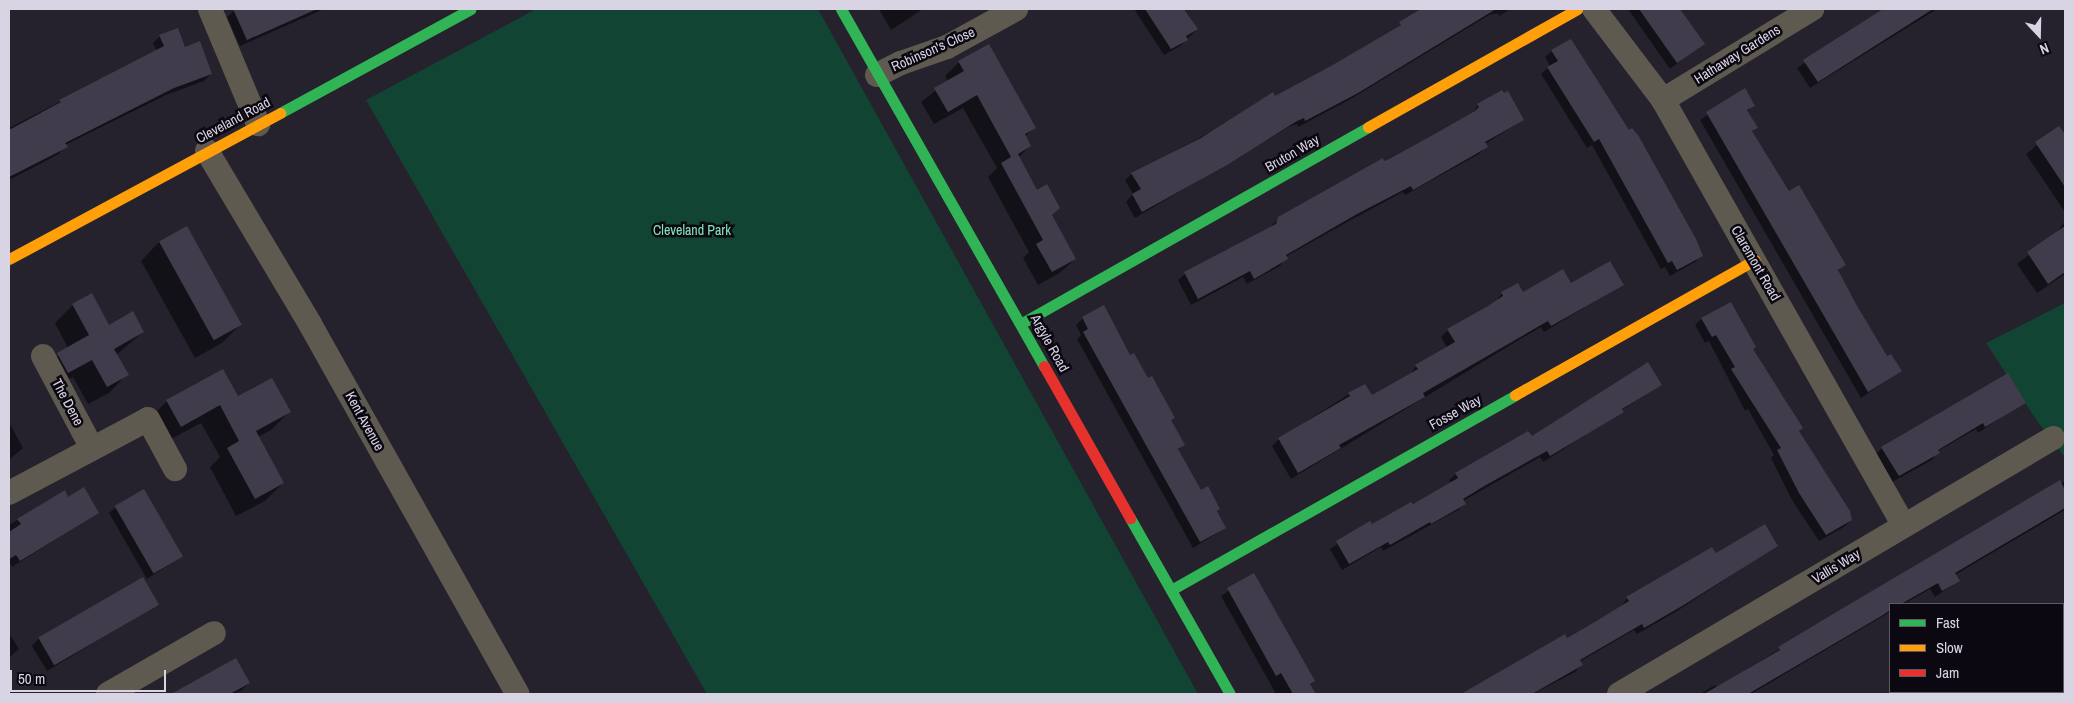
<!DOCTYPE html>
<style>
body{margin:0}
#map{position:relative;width:2074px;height:703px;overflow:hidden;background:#25212d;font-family:"Archivo Narrow",sans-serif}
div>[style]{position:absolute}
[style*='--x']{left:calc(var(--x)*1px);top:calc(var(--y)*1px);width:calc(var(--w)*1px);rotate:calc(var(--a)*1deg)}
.green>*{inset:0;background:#124433}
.shadow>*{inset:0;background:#0007}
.building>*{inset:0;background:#413c4b;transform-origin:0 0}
.street>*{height:24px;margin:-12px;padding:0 12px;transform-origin:12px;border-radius:12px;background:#5f5a4f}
.fast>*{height:11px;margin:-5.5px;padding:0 5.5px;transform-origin:5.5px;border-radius:5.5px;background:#30b455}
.slow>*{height:11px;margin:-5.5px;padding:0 5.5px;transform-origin:5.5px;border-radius:5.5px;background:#ff9f0a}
.jam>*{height:11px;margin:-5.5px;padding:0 5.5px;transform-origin:5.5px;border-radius:5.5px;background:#e5322d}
span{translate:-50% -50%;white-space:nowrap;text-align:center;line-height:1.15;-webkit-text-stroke:5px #0c0812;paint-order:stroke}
.street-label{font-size:14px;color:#d8d4e3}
.park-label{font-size:14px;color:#83e3ba}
.frame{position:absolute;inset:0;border:10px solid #d8d4e3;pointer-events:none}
.legend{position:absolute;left:1889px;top:603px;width:175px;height:90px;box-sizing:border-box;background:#0c0812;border:1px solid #5e5a66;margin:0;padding:6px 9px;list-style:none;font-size:15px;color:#d8d4e3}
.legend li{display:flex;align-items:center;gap:10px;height:25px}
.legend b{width:25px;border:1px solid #5e5a66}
.north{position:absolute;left:2014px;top:10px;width:50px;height:50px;-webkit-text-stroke:4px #0c0812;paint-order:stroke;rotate:159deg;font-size:14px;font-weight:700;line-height:20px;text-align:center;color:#d8d4e3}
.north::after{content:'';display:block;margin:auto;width:18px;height:22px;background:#d8d4e3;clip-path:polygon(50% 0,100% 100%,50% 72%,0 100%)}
.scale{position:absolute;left:10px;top:670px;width:156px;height:22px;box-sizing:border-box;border:2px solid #d8d4e3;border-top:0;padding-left:6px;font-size:15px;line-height:18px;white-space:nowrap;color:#d8d4e3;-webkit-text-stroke:4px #0c0812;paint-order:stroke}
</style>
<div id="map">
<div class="green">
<i style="clip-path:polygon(536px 9px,818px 9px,1198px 694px,707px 694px,366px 100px)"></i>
<i style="clip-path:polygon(2065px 303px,2065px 457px,2037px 421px,1986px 343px)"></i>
</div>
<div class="shadow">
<i style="clip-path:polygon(324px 9px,240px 46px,227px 17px,236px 9px)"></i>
<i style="clip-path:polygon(879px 9px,923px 9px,891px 30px)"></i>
<i style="clip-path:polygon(1134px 9px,1185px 9px,1197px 29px,1180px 46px,1164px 55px)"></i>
<i style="clip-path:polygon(1427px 9px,1511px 9px,1499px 16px,1498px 13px,1489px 15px,1349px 100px,1298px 127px,1297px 124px,1289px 127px,1135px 218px,1126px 202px,1133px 194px,1125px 180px,1132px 174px,1332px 67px)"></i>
<i style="clip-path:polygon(1628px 9px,1678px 9px,1703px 43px,1670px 69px)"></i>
<i style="clip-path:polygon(1888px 9px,1937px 9px,1810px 88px,1797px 68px)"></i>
<i style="clip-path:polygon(160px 36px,184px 48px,211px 74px,204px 81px,166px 95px,65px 145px,59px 154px,9px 180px,9px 128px,157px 52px,153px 43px)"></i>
<i style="clip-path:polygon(988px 45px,1034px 127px,1025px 137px,1030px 146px,1018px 158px,1075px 259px,1061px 272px,1038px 285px,1023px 258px,1029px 252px,988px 177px,997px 168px,963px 108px,934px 124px,921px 102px,948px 81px,945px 76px,959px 62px)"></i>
<i style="clip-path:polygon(1552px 51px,1702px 255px,1695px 262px,1670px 276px,1665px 267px,1661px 269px,1592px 145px,1587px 148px,1541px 74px,1550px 66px,1545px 57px)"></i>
<i style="clip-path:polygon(1745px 90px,1754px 105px,1747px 112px,1756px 128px,1752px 132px,1788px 193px,1844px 265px,1837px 272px,1887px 358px,1900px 371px,1861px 398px,1700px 120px)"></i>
<i style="clip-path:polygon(1478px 105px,1523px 120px,1485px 144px,1486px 147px,1479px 154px,1405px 195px,1403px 192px,1349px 221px,1285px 257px,1280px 266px,1247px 284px,1243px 277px,1191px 305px,1178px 280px,1185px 274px,1270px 228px,1279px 218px,1472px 114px)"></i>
<i style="clip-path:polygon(2059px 127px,2065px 136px,2065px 212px,2026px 154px)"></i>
<i style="clip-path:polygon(2065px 221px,2065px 274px,2037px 293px,2017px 264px,2056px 234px)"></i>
<i style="clip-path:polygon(187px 228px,240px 325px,222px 343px,195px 358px,141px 261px,159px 242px)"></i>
<i style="clip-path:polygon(1570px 285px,1622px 285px,1544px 332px,1541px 327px,1517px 341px,1291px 479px,1272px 446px,1279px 439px,1349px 394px,1371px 397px,1410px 375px,1416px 366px,1447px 348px,1441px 337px,1448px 330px,1496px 302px,1502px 293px,1522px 294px)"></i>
<i style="clip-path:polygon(73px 305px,109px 326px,143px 332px,116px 355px,127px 374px,109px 393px,88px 404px,73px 377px,49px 390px,39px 372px,68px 348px,55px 323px)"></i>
<i style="clip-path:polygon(1083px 318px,1173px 418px,1170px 421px,1183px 445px,1177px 451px,1200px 492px,1207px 488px,1225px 528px,1193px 548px,1077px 339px,1081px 335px,1076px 325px)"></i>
<i style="clip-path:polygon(1701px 319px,1752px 350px,1779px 396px,1782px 394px,1801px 428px,1798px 431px,1851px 520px,1844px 527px,1819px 541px,1792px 500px,1771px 458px,1774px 455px,1748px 409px,1745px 411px,1709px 341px,1705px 343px,1695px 325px)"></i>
<i style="clip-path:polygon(1660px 385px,1559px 452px,1543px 462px,1540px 457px,1463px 501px,1464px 504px,1458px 510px,1383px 551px,1381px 547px,1342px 570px,1330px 549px,1370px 523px,1372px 526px,1451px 483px,1449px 480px,1456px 474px,1531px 438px)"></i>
<i style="clip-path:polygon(237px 398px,289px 412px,271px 430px,258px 437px,283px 483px,265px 501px,236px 516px,210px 467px,220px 457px,201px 423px,162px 444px,149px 419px,167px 401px)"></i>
<i style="clip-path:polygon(2024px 402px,1978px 433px,1976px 429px,1938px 451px,1932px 460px,1892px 482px,1875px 455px,1882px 448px)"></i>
<i style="clip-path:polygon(9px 422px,23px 448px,9px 460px)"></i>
<i style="clip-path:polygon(2065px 481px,2065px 510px,1955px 575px,1958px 581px,1935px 597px,1930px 589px,1904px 604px,1890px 604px,1890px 612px,1751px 694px,1700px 694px,1715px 685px,1717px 688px,1834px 615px)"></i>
<i style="clip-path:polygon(64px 492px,68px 498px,98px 513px,12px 567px,9px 561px,9px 525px)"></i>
<i style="clip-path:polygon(116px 507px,181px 557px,147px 579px,109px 513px)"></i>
<i style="clip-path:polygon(1776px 546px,1674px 613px,1637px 634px,1634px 630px,1579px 662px,1581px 665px,1575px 672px,1533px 694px,1472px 692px,1621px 607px,1627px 598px,1675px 570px,1715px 555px)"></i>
<i style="clip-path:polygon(1253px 575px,1313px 681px,1310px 685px,1315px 694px,1276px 694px,1221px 596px)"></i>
<i style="clip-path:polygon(158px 604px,47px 671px,32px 646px,38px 639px)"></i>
<i style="clip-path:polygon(9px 633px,19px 649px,9px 658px)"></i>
<i style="clip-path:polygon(236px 659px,249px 683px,242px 690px,234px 694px,173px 694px)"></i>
</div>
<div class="building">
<i style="clip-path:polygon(233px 9px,317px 9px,247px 40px)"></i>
<i style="clip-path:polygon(1145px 9px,1184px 9px,1198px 29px,1186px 36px,1188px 40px,1171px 49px)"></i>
<i style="clip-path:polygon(1421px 9px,1496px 9px,1358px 93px,1305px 121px,1304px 118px,1297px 121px,1227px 165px,1142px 212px,1132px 194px,1141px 189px,1131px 173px,1201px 138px,1273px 92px,1275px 96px,1331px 66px,1401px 25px,1399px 22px)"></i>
<i style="clip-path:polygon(1639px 9px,1680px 9px,1705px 44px,1677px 63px)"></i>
<i style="clip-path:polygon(1883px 9px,1933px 9px,1818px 82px,1803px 60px)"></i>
<i style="clip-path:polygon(178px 28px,185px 47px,200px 41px,212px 74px,174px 88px,65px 143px,68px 147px,9px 177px,9px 130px,61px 102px,59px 100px,164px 46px,159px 35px)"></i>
<i style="clip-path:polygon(1571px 39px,1629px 130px,1632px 128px,1638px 135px,1696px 239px,1703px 256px,1677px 270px,1672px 261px,1668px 263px,1599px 139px,1594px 142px,1547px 67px,1558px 61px,1551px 50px)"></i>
<i style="clip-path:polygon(989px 44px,1036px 128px,1025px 134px,1031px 146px,1018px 154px,1037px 190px,1047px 184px,1060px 208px,1052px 215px,1076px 259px,1052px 272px,1036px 244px,1043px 240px,1001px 163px,1011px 157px,977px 95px,948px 112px,934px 88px,964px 71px,958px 61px)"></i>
<i style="clip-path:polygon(1745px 88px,1755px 106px,1747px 110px,1758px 128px,1752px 131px,1789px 191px,1799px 185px,1846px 265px,1838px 270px,1856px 304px,1887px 356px,1891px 354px,1902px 371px,1868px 392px,1706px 112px)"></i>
<i style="clip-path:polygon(1502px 90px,1504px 93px,1508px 91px,1524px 120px,1485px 142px,1488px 147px,1413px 190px,1411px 186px,1357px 214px,1286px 255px,1288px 259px,1254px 279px,1250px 271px,1198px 299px,1184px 272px,1276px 224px,1278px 217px,1383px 158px,1384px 161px,1389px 159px,1440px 131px,1475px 111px,1479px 107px,1477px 104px)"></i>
<i style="clip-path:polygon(2059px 126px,2065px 134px,2065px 187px,2035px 142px)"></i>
<i style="left:187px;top:226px;width:113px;height:32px;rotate:61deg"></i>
<i style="clip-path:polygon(2065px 226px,2065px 272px,2048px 284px,2027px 252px)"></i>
<i style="clip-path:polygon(1610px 261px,1624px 285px,1551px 326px,1548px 321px,1463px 370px,1423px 393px,1425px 397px,1339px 445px,1341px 448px,1298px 473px,1278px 438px,1350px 396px,1348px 393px,1365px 384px,1372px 395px,1418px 369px,1415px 365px,1455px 342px,1447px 329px,1488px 306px,1503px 296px,1501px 292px,1518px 283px,1523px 292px,1563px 269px,1571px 283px)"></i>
<i style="clip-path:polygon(92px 293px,109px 325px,133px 311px,144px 332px,114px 349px,129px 375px,107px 387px,92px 360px,68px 373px,57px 353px,89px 335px,72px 304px)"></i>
<i style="clip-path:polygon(1731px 302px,1756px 347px,1753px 349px,1803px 428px,1799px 431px,1850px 511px,1852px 520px,1826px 535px,1799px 493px,1777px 450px,1781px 448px,1731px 369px,1735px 367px,1716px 335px,1712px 337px,1701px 318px)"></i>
<i style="clip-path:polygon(1104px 305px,1130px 355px,1134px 353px,1148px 378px,1152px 376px,1175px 418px,1171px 420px,1185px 445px,1178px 449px,1201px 490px,1208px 486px,1220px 509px,1217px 511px,1226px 528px,1200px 542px,1083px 332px,1088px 329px,1082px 317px)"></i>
<i style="clip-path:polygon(1648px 362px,1662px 385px,1622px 409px,1624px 412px,1550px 456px,1547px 451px,1486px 485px,1463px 499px,1466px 504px,1431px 524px,1430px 522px,1390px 545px,1388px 542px,1349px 564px,1336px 541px,1370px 521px,1372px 524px,1411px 502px,1413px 504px,1458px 478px,1455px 473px,1528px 431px,1532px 436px)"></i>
<i style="clip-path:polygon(223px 369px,238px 396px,272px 378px,291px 412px,256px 431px,284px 483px,255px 499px,227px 448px,239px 441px,220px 405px,181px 427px,166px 400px)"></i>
<i style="clip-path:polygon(2008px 373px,2026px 403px,1985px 427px,1983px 423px,1938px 450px,1940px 453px,1899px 476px,1881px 447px)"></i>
<i style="clip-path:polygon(2060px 480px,2065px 490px,2065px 508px,1955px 573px,1960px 581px,1942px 591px,1938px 583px,1901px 604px,1890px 604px,1890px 610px,1883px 615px,1748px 694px,1704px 694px,1780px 650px,1778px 647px,1833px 614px)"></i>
<i style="clip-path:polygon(84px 487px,99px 513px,20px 561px,16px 555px,9px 559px,9px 532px,21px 524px,17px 519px,65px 490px,68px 497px)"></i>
<i style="left:144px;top:489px;width:78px;height:34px;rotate:60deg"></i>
<i style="clip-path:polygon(1765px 524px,1778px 546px,1682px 606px,1644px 628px,1642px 624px,1580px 660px,1583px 665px,1532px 694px,1461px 694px,1565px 634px,1567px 638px,1598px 620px,1629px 601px,1626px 597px,1712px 547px,1716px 553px)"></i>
<i style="clip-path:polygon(1254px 573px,1315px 681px,1310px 684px,1316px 694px,1293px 694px,1281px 673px,1276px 676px,1227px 588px)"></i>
<i style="left:143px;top:577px;width:32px;height:121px;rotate:60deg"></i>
<i style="clip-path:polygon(236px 658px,250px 683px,230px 694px,171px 694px)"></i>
</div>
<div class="street">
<i style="--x:210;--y:9;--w:125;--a:67.3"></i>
<i style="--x:1594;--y:9;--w:114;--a:52.8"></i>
<i style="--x:1663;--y:100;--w:489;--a:60.5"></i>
<i style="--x:877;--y:75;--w:27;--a:-27"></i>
<i style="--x:901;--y:63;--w:49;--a:-19.2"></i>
<i style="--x:947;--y:47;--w:79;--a:-28.8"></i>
<i style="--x:1663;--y:100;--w:175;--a:-31.4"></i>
<i style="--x:207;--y:151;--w:201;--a:59.2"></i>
<i style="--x:310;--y:324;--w:424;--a:60.7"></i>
<i style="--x:43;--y:356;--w:104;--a:62"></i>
<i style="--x:9;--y:493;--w:157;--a:-28"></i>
<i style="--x:148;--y:419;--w:57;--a:61.6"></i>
<i style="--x:108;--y:694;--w:122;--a:-29.9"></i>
<i style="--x:1619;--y:694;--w:504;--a:-30.53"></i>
<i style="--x:1980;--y:694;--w:7;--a:-16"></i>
</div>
<div class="fast">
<i style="--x:841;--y:9;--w:411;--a:60.4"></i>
<i style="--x:280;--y:113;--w:217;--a:-28.6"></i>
<i style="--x:1022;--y:323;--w:398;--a:-29.5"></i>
<i style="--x:1130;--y:518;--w:202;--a:60.4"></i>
<i style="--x:1171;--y:590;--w:395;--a:-29.5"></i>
</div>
<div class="slow">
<i style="--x:1368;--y:127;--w:240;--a:-29.4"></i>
<i style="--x:9;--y:259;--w:308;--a:-28.3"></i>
<i style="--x:1515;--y:395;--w:275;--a:-29.4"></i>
</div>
<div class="jam">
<i style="--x:1044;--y:366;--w:175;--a:60.5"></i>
</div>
<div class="street-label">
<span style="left:933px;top:49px;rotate:-24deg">Robinson's Close</span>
<span style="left:1737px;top:54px;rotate:-32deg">Hathaway Gardens</span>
<span style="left:233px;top:120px;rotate:-28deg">Cleveland Road</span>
<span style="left:1292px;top:153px;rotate:-30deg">Bruton Way</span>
<span style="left:1756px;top:263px;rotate:60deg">Claremont Road</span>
<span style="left:1050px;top:343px;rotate:61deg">Argyle Road</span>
<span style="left:68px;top:402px;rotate:62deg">The Dene</span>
<span style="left:1455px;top:412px;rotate:-29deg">Fosse Way</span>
<span style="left:365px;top:421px;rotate:61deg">Kent Avenue</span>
<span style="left:1836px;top:566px;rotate:-31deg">Vallis Way</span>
</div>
<div class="park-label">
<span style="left:692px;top:230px">Cleveland Park</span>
</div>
<div class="frame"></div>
<ul class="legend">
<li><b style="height:6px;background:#30b455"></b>Fast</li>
<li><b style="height:6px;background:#ff9f0a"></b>Slow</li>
<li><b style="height:6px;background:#e5322d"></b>Jam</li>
</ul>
<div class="north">N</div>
<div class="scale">50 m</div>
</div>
